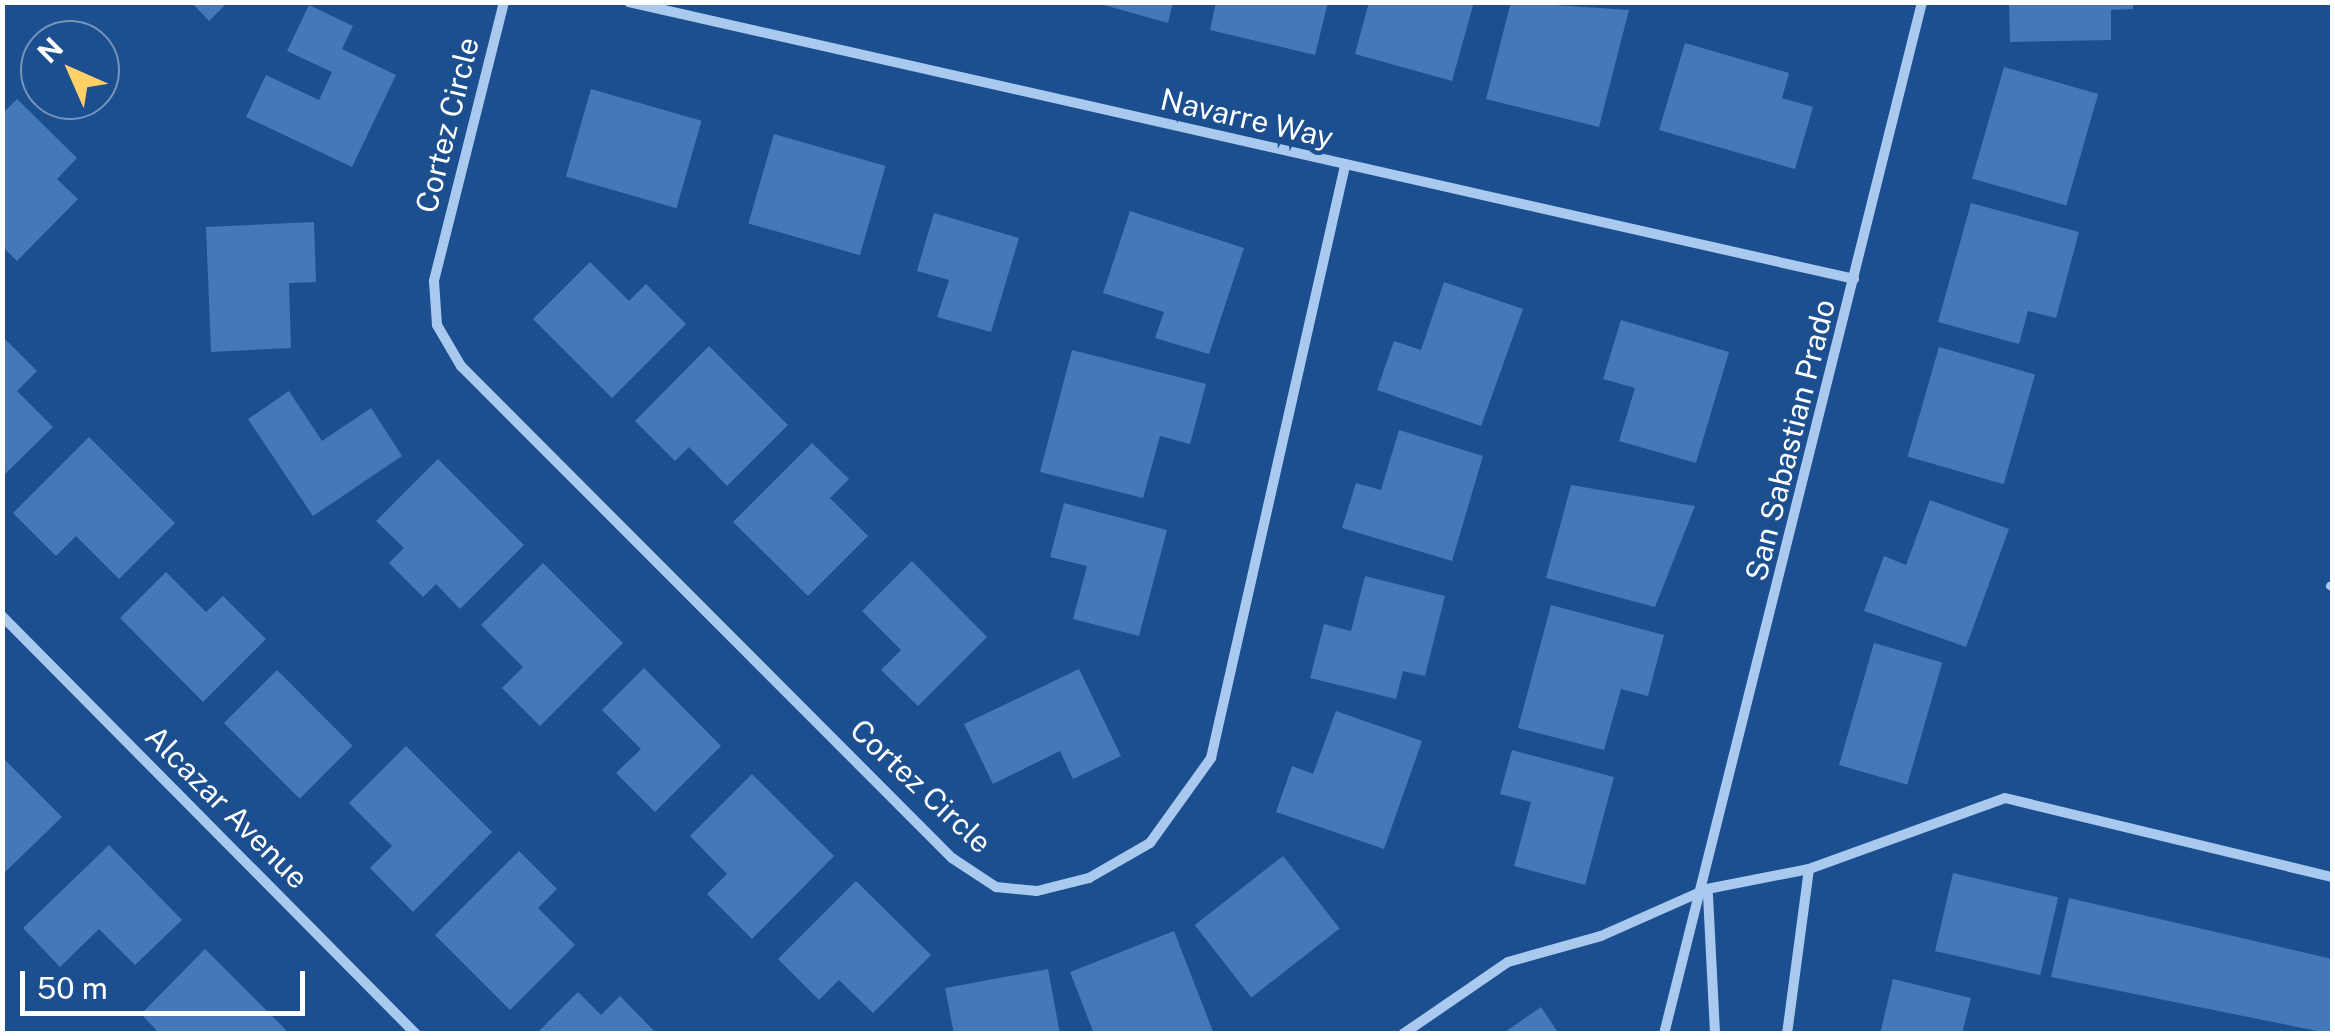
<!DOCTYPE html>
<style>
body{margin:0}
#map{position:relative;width:2335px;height:1036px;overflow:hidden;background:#1b4f8f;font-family:"Public Sans",sans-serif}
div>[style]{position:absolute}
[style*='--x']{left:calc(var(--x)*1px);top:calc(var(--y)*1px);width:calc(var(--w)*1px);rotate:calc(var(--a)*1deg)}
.building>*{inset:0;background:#4478b7;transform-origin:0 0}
.lane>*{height:8px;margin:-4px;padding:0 4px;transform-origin:4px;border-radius:4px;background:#a9c9ee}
.street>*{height:10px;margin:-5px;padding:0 5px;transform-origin:5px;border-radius:5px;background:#a9c9ee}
span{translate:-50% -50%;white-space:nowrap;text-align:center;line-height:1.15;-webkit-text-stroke:9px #1b4f8f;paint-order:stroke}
.street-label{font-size:30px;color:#fff}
.frame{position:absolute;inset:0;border:5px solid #fff;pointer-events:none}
.north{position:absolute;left:20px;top:20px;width:100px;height:100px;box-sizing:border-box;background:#1b4f8f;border:2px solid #7695bc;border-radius:50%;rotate:315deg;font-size:28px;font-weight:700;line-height:40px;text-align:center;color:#fff}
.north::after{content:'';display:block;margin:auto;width:35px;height:45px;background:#ffd166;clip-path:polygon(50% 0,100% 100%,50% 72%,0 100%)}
.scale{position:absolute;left:20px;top:971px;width:285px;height:45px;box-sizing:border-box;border:5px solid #fff;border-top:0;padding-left:12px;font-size:30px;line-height:35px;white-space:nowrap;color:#fff;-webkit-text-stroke:8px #1b4f8f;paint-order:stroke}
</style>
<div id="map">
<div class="building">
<i style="clip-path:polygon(191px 2px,228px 2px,209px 21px)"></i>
<i style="clip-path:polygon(1093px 2px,1173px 2px,1168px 23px)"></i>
<i style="clip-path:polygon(1216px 2px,1328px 2px,1315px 55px,1210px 30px)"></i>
<i style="clip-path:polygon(1369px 2px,1474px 2px,1452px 81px,1355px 54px)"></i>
<i style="clip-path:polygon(1511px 2px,1629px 10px,1599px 127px,1486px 99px)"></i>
<i style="clip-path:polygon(2009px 2px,2133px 2px,2133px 9px,2111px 10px,2111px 40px,2010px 42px)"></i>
<i style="clip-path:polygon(309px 5px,353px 26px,342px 49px,396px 75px,352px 167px,246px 117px,266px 75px,319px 100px,332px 72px,287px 51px)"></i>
<i style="clip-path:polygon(1685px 43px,1789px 73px,1782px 98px,1813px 107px,1795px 169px,1659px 130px)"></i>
<i style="left:2004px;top:67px;width:98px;height:116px;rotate:16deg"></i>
<i style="left:591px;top:89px;width:115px;height:91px;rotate:16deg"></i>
<i style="clip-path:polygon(17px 99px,77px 158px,57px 179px,78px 199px,17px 261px,2px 246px,2px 114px)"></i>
<i style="left:774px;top:134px;width:116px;height:93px;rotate:16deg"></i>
<i style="clip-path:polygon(1971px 203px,2079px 232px,2056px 318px,2028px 311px,2019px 344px,1938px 322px)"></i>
<i style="clip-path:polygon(1130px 211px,1244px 248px,1209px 354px,1155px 338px,1164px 312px,1103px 293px)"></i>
<i style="clip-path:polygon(934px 213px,1019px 238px,991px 332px,937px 317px,949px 280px,917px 271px)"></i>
<i style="clip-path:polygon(314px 222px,316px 282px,289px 283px,291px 348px,211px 352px,206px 227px)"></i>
<i style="clip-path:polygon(590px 262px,629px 301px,646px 284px,686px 324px,612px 398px,533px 319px)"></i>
<i style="clip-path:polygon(1444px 282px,1523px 309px,1481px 426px,1377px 390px,1394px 341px,1421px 350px)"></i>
<i style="clip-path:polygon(1621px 320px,1729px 352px,1696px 463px,1619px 441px,1635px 388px,1603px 379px)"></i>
<i style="clip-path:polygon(2px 336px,37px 371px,17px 391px,53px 427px,5px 474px)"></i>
<i style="clip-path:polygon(709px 346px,788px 425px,727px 486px,689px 447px,675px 461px,635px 421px)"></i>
<i style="left:1939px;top:347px;width:100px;height:114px;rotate:16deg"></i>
<i style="clip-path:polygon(1072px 350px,1206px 384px,1190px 444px,1160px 436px,1143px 498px,1040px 472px)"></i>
<i style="clip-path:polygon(289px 391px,322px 441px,371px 408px,402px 456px,313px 516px,248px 419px)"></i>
<i style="clip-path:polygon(1399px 430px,1483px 456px,1452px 561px,1342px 528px,1356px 483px,1381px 490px)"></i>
<i style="clip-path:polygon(89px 437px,175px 523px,119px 579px,76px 536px,56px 556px,13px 513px)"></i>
<i style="clip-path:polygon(812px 443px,849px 479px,830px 498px,868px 536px,808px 596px,733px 522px)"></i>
<i style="clip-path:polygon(438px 459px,524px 545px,460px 609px,436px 584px,423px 597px,389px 563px,404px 548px,376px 521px)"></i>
<i style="clip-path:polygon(1571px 485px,1695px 506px,1655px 607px,1546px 578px)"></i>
<i style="clip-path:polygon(1930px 500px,2009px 529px,1966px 647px,1864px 611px,1884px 556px,1906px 565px)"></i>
<i style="clip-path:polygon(1064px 503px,1167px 530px,1139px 636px,1073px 619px,1087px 566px,1050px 557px)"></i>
<i style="clip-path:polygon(912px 561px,987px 637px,918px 706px,881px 670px,901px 650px,862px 611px)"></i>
<i style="clip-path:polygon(543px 563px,623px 643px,540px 726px,502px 688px,523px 667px,481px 625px)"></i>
<i style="clip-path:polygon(166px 572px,206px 612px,223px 596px,266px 639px,203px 702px,120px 618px)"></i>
<i style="clip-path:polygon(1365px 576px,1445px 596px,1425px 676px,1403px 671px,1396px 699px,1310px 678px,1324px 624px,1351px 631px)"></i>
<i style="clip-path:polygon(1551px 605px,1664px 635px,1648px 696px,1621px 689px,1604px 750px,1518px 728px)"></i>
<i style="left:1874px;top:643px;width:71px;height:127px;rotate:16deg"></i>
<i style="clip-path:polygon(644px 668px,721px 746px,655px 812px,616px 773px,641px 749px,602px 710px)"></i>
<i style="clip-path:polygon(1079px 669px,1121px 756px,1073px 779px,1060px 751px,993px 784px,964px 724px)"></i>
<i style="left:277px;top:670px;width:107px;height:75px;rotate:45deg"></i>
<i style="clip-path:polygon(1336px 711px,1422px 741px,1384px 849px,1276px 812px,1292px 766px,1313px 774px)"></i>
<i style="clip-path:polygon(406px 746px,492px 832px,413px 912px,370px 868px,392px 846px,349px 803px)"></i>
<i style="clip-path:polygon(1512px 750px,1614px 777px,1585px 885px,1514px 866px,1531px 802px,1500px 794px)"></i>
<i style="clip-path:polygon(2px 757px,62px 817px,2px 875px)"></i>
<i style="clip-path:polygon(752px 774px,834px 856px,752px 939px,707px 894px,727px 874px,690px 836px)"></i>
<i style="clip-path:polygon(109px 845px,182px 920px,135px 965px,99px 929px,60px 967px,23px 928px)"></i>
<i style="clip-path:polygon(519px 851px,557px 889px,538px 908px,575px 945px,510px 1010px,435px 935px)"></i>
<i style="left:1283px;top:856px;width:92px;height:112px;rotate:52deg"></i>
<i style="left:1953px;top:873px;width:108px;height:80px;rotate:13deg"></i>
<i style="clip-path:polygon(856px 881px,931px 955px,873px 1013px,839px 980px,819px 1000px,778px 959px)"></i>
<i style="clip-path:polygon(2069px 898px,2332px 959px,2332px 1034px,2051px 977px)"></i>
<i style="clip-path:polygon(1174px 931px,1214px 1034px,1094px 1034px,1070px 972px)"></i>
<i style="clip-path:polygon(205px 949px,286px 1030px,282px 1034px,160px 1034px,141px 1014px)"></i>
<i style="clip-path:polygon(1048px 969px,1060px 1034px,954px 1034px,945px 988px)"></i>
<i style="clip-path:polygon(1893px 979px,1971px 998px,1962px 1034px,1880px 1034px)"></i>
<i style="clip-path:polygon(578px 992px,601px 1015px,620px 996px,657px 1034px,536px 1034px)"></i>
<i style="clip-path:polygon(1541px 1007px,1559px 1034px,1502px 1034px)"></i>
</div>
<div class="lane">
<i style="--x:2330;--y:586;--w:2;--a:27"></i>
</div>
<div class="street">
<i style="--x:504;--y:2;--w:288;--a:104.1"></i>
<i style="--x:434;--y:281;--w:44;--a:86.1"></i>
<i style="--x:437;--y:325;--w:48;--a:59.7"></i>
<i style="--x:461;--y:366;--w:695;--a:45.06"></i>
<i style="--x:952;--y:858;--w:53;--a:33.4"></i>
<i style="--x:996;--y:887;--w:41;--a:5.6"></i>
<i style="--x:1037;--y:891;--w:54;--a:-14"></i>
<i style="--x:1089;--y:878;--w:70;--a:-29.8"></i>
<i style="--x:1150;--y:843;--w:105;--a:-54.3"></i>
<i style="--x:1211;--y:758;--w:607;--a:-77.25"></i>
<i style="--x:629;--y:2;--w:1256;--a:12.74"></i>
<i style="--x:2;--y:616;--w:588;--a:45.28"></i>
<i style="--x:1708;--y:895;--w:139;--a:87.1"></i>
<i style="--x:1403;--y:1034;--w:127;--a:-34.4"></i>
<i style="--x:1508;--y:962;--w:97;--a:-15.6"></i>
<i style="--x:1601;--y:936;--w:116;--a:-23.9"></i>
<i style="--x:1707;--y:889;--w:104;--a:-11.1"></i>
<i style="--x:1809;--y:869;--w:208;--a:-19.9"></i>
<i style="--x:2005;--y:798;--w:336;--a:13.6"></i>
<i style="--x:1664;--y:1034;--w:1064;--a:-75.96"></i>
<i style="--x:1787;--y:1034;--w:166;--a:-82.4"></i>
</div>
<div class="street-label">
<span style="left:1247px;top:118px;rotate:13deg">Navarre Way</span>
<span style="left:447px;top:125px;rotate:-76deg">Cortez Circle</span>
<span style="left:1790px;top:440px;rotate:-76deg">San Sabastian Prado</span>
<span style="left:921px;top:786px;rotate:43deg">Cortez Circle</span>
<span style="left:227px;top:807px;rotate:45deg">Alcazar Avenue</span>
</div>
<div class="frame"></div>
<div class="north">N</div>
<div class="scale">50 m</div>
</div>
